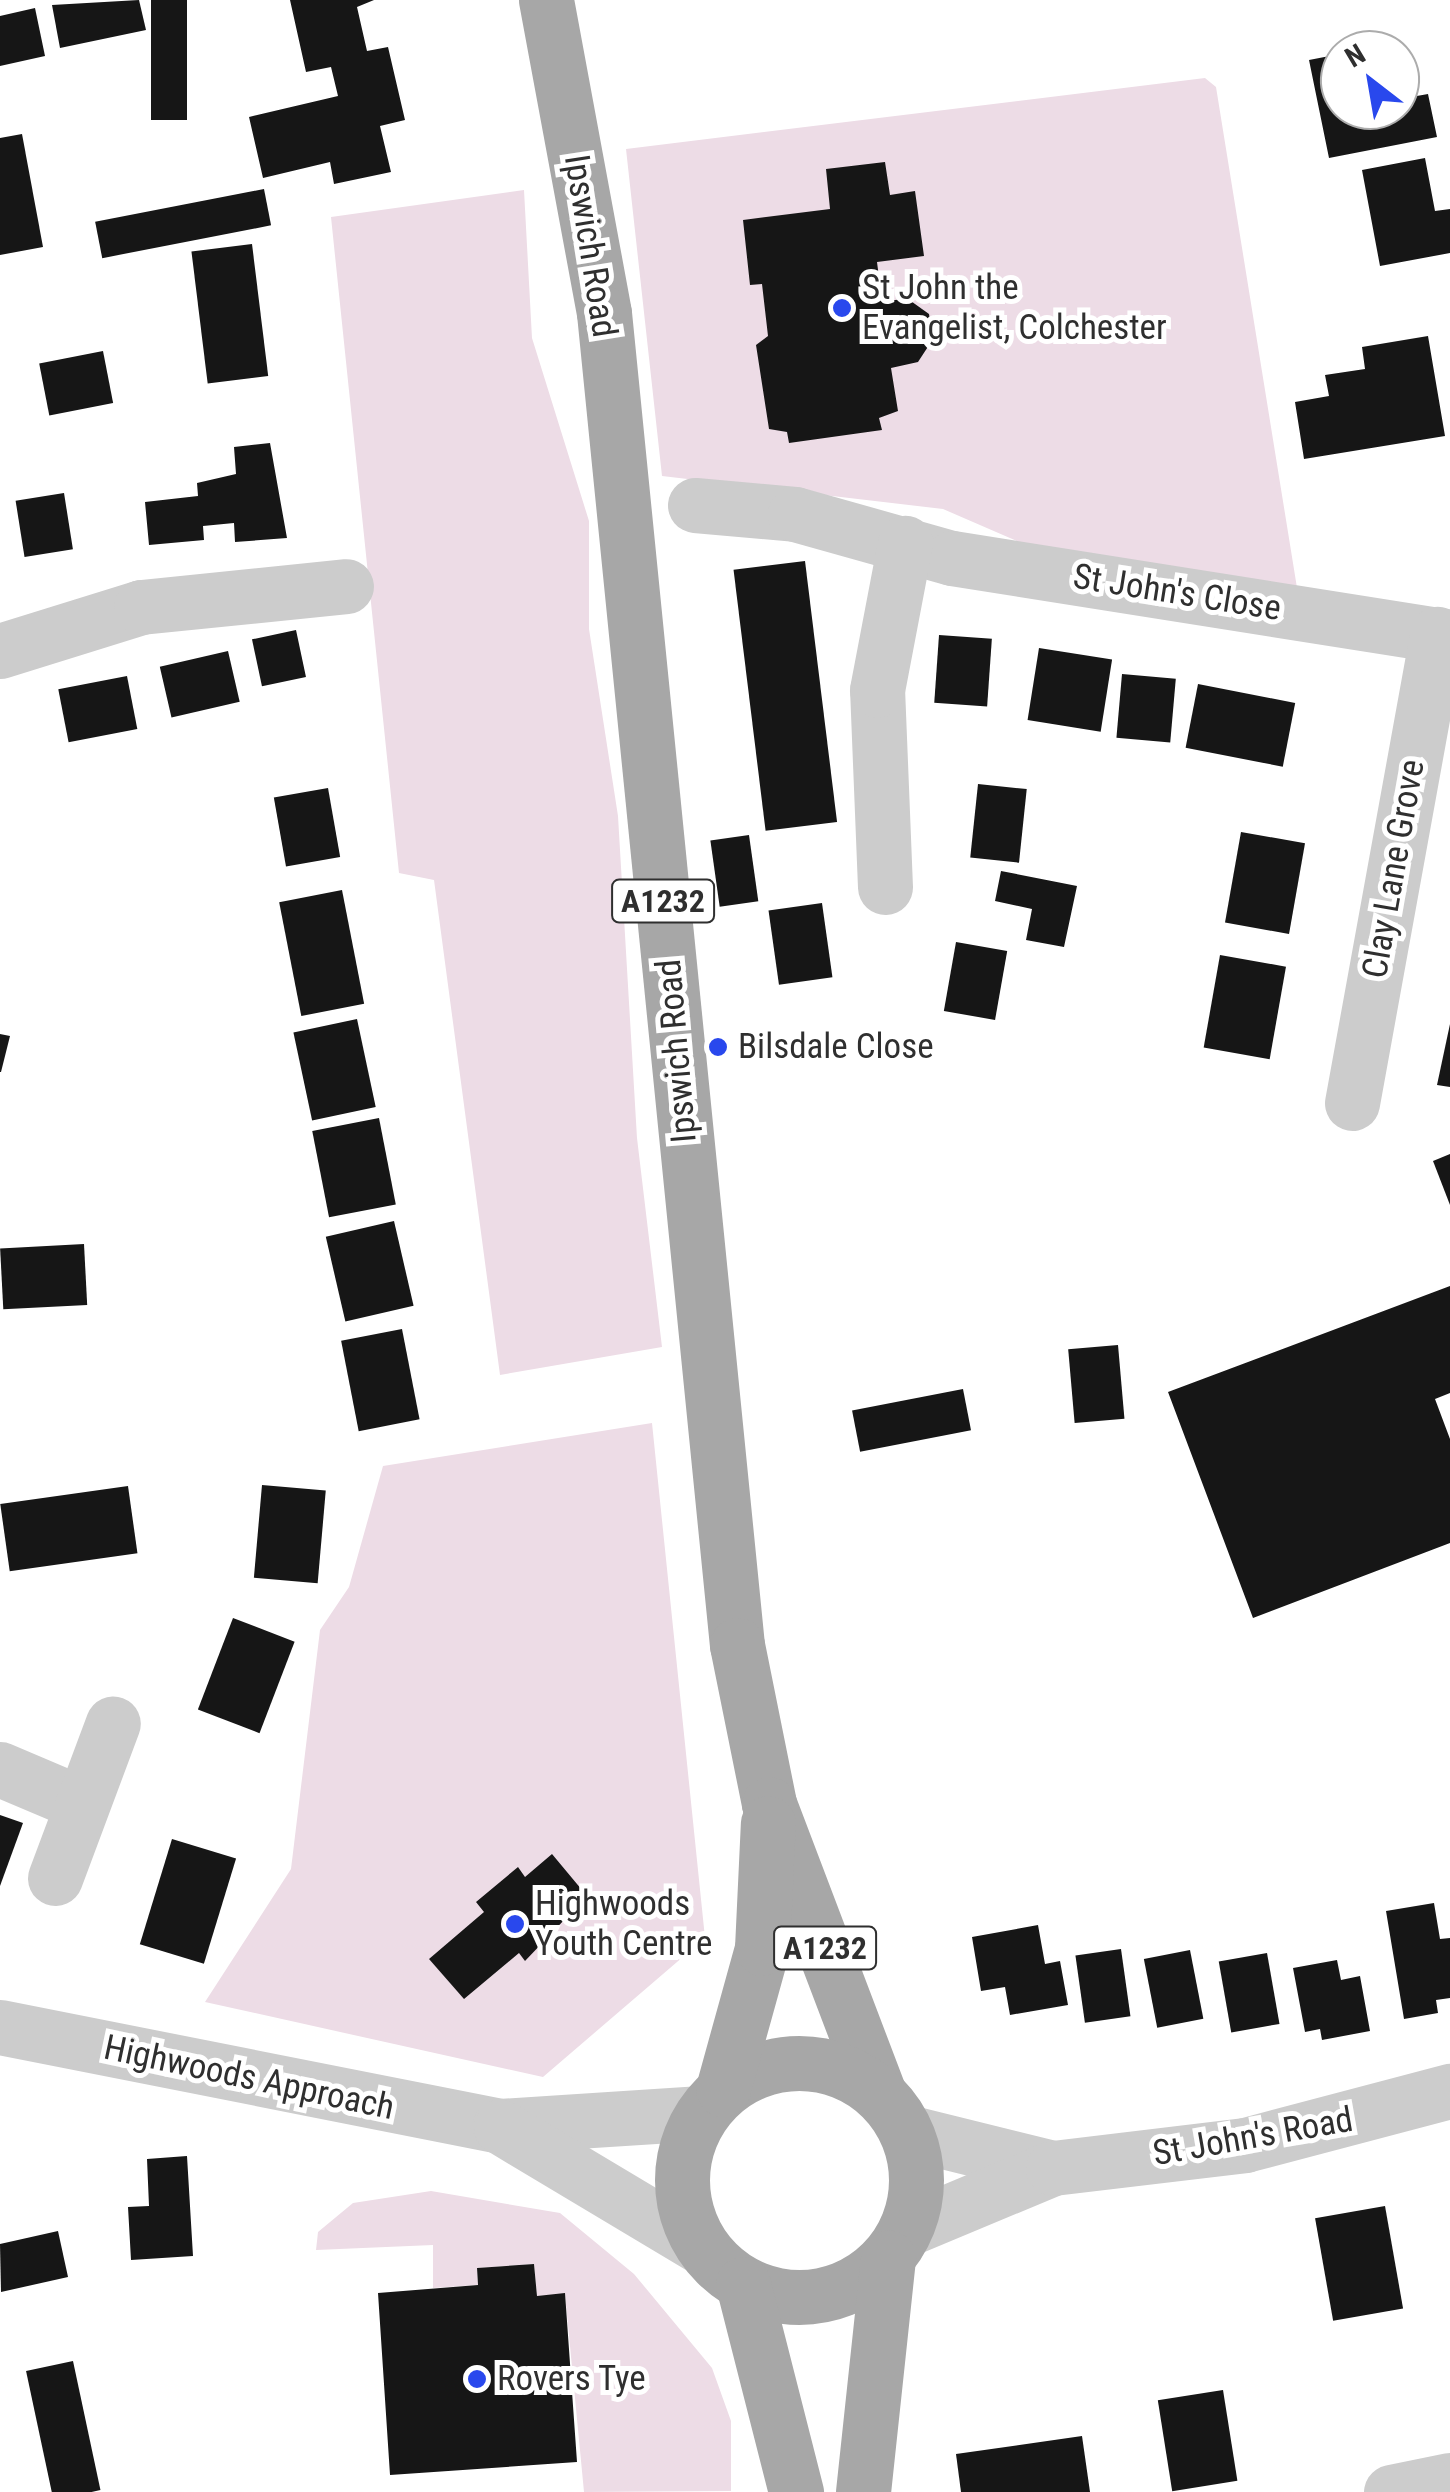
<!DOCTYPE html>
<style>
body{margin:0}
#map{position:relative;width:1450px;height:2492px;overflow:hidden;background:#fff;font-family:"Roboto Condensed",sans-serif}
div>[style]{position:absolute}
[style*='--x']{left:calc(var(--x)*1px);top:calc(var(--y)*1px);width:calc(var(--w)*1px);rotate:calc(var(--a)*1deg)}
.green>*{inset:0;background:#eddce6}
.building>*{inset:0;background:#161616;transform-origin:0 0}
.minor>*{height:55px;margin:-27.5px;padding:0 27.5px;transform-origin:27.5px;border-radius:27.5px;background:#ccc}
.major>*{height:55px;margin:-27.5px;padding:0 27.5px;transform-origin:27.5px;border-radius:27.5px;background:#a7a7a7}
.major>.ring{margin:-27.5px;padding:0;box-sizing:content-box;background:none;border:55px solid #a7a7a7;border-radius:50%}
.dots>*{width:28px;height:28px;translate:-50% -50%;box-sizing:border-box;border:5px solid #fff;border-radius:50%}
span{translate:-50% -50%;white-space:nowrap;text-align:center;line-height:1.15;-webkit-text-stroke:10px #fff;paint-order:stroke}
.shield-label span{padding:2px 8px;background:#fff;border:2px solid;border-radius:8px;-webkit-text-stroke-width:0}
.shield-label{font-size:32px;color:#2f2f2f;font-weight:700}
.street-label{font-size:35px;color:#2f2f2f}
.poi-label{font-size:35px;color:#2f2f2f}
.left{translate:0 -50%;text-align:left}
.north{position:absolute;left:1320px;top:30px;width:100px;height:100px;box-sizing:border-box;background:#fff;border:2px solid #acacac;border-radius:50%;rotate:329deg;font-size:28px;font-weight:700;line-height:40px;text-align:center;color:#2f2f2f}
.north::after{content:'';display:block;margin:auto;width:35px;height:45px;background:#2948ed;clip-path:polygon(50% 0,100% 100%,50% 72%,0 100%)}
</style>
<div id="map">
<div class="green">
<i style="clip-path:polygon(1205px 78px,1216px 87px,1298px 594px,1049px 555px,943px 509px,662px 476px,626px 149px)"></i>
<i style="clip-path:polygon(524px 190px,532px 338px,589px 521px,589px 629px,618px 816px,637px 1138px,662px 1347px,500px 1375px,434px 880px,399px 873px,331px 217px)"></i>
<i style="clip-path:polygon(652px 1423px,705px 1938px,543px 2077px,205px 2002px,291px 1869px,320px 1630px,349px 1587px,383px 1466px)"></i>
<i style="clip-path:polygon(431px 2191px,560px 2213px,634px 2274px,712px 2368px,731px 2421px,731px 2491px,584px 2492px,565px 2294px,537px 2296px,534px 2264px,477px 2268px,478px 2285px,433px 2288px,433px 2245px,316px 2250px,318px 2232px,353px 2203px)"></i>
</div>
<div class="building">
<i style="clip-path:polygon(139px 0,146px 30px,60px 48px,52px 5px)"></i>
<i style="left:151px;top:0;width:36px;height:120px"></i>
<i style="clip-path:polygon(290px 0,374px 0,357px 7px,367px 51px,388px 47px,405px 120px,380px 126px,391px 172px,334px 184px,330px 162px,263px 178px,249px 117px,338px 96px,331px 67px,306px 72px)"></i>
<i style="clip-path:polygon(35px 8px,45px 56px,0 66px,0 16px)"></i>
<i style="clip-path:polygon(1340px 54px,1340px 110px,1400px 110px,1400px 99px,1428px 94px,1437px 137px,1329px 158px,1309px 60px)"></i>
<i style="clip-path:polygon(22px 134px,43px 247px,0 255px,0 138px)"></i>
<i style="clip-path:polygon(1425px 158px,1435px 211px,1450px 209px,1450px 253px,1380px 266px,1362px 170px)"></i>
<i style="clip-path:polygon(885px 162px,890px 195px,915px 191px,924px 256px,877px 262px,882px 301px,908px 299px,929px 314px,933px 339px,918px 362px,891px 368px,898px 411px,879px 418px,882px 430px,789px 443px,787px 432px,769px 429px,756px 345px,768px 336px,762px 284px,750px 285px,743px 220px,830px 209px,826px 169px)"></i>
<i style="left:264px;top:189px;width:37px;height:172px;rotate:79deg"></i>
<i style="left:252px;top:244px;width:133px;height:61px;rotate:83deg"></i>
<i style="clip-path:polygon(1428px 336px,1445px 436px,1304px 459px,1295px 402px,1329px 396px,1325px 375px,1365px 369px,1362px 347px)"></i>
<i style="left:103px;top:351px;width:53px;height:65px;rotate:79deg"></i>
<i style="clip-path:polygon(270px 443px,287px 538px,235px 542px,234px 523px,203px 526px,204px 540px,149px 545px,145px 502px,198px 496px,197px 483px,236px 474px,234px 447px)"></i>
<i style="left:64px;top:493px;width:57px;height:49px;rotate:81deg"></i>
<i style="left:805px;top:561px;width:263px;height:72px;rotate:83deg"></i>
<i style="left:296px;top:630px;width:48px;height:45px;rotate:78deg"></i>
<i style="left:939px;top:635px;width:53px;height:68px;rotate:4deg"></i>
<i style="left:1039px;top:648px;width:74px;height:73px;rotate:9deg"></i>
<i style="left:228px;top:651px;width:52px;height:70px;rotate:77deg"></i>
<i style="left:1122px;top:674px;width:54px;height:64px;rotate:5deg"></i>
<i style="left:127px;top:676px;width:54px;height:70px;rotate:79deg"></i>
<i style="left:1198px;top:684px;width:99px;height:65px;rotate:11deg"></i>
<i style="left:978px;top:784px;width:49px;height:74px;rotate:6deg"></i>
<i style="left:328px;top:788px;width:70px;height:55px;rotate:80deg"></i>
<i style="left:1241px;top:832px;width:65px;height:92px;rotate:10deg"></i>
<i style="left:749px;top:835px;width:67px;height:39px;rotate:82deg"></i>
<i style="clip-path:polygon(1001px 871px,1077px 886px,1064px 947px,1026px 940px,1032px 909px,995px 901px)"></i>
<i style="left:342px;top:890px;width:116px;height:64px;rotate:79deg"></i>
<i style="left:822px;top:903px;width:75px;height:54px;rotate:82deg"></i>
<i style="left:956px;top:942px;width:52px;height:70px;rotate:10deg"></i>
<i style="left:1220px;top:955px;width:67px;height:94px;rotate:10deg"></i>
<i style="left:357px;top:1019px;width:90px;height:65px;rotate:78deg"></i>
<i style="clip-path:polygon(1450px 1024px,1450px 1087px,1437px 1085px)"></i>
<i style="clip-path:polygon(0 1034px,10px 1036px,1px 1072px,0 1072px)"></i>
<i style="left:379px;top:1118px;width:88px;height:68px;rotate:79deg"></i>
<i style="clip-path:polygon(1450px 1154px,1450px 1205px,1433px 1161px)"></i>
<i style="left:394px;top:1221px;width:87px;height:70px;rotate:77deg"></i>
<i style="left:84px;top:1244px;width:61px;height:84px;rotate:87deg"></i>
<i style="clip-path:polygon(1450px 1286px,1450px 1393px,1435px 1399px,1450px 1439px,1450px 1543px,1253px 1618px,1168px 1392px)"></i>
<i style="left:402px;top:1329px;width:92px;height:62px;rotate:79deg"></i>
<i style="left:1118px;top:1345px;width:74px;height:50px;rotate:85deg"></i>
<i style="left:963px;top:1389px;width:42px;height:113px;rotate:79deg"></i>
<i style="left:262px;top:1485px;width:64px;height:93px;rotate:5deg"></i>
<i style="left:128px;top:1486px;width:68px;height:129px;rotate:82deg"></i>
<i style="left:233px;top:1618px;width:66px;height:98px;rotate:21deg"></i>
<i style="clip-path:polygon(0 1815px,23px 1823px,0 1886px)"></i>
<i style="left:172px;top:1839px;width:67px;height:110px;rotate:17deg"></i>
<i style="clip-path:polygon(552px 1854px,587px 1896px,525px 1961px,519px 1953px,464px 1999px,429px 1959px,484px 1912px,476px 1902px,518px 1867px,525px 1877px)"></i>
<i style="clip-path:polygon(1434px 1903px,1440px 1939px,1450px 1938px,1450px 1998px,1436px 2000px,1438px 2013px,1404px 2019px,1386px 1911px)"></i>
<i style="clip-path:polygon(1038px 1925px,1045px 1964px,1060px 1961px,1068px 2005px,1010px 2015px,1005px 1987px,981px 1991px,972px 1937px)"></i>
<i style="left:1121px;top:1949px;width:68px;height:46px;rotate:82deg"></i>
<i style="left:1190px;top:1950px;width:70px;height:47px;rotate:79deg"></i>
<i style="left:1267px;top:1953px;width:72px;height:49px;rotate:80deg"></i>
<i style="clip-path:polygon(1337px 1960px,1341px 1980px,1360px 1976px,1370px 2031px,1322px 2040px,1320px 2029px,1305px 2032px,1293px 1968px)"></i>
<i style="clip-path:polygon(187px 2156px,193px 2256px,131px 2260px,128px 2207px,149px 2206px,147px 2159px)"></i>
<i style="left:1385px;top:2206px;width:104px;height:71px;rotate:80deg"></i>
<i style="clip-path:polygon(58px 2231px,68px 2277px,1px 2292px,0 2244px)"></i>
<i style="clip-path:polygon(534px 2264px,537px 2296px,565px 2293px,577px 2462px,390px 2475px,378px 2293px,478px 2285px,477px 2268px)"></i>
<i style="left:73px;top:2361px;width:132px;height:48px;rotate:78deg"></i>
<i style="left:1223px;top:2390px;width:92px;height:66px;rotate:81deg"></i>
<i style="clip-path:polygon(1082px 2436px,1090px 2492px,961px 2492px,956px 2454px)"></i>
</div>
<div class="minor">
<i style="--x:695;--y:505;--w:100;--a:5.1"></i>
<i style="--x:795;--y:514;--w:163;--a:15.7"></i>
<i style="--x:952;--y:558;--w:504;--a:9.01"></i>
<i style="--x:0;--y:651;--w:148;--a:-17.3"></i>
<i style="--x:141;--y:607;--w:206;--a:-5.8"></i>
<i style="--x:885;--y:887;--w:197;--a:-92.3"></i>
<i style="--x:877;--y:690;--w:150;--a:-79.2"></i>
<i style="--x:1352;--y:1103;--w:477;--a:-79.7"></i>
<i style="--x:0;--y:1769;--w:87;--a:23"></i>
<i style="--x:55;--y:1878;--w:165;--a:-69.5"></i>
<i style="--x:0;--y:2027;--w:510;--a:11.2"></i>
<i style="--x:500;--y:2126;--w:202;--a:-3.7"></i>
<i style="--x:501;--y:2127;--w:232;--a:30.9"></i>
<i style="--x:907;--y:2132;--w:150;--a:13.9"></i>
<i style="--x:907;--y:2229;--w:158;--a:-22.7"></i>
<i style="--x:1053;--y:2168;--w:193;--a:-6.8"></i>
<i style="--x:1245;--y:2145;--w:212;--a:-14.8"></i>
<i style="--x:1391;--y:2492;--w:60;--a:-11.5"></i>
</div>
<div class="major">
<i style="--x:546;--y:0;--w:318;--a:79.5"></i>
<i style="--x:604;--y:313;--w:1339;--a:84.3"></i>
<i style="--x:737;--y:1645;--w:162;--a:78.6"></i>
<i style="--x:769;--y:1804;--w:309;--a:69.2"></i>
<i class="ring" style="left:682px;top:2063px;width:179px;height:179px"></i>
<i style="--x:723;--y:2089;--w:146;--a:-74.5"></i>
<i style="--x:762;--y:1948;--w:125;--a:-87.3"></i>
<i style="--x:743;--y:2284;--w:215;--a:75.7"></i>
<i style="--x:863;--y:2492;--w:236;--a:-83.9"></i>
</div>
<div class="dots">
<i style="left:842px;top:308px;background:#2948ed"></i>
<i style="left:718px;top:1047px;background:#2948ed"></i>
<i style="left:515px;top:1924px;background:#2948ed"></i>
<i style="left:477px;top:2379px;background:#2948ed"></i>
</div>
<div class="shield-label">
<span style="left:663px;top:901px">A1232</span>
<span style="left:825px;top:1948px">A1232</span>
</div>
<div class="street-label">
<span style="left:590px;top:246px;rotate:81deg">Ipswich Road</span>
<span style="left:1177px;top:593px;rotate:9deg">St John's Close</span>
<span style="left:1394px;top:869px;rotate:-80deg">Clay Lane Grove</span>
<span style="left:677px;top:1051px;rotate:-95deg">Ipswich Road</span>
<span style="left:249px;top:2078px;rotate:12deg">Highwoods Approach</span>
<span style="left:1253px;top:2137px;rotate:-10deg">St John's Road</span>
</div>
<div class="poi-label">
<span class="left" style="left:862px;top:308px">St John the<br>Evangelist, Colchester</span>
<span class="left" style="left:738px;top:1047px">Bilsdale Close</span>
<span class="left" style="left:535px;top:1924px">Highwoods<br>Youth Centre</span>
<span class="left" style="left:497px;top:2379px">Rovers Tye</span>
</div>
<div class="north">N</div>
</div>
